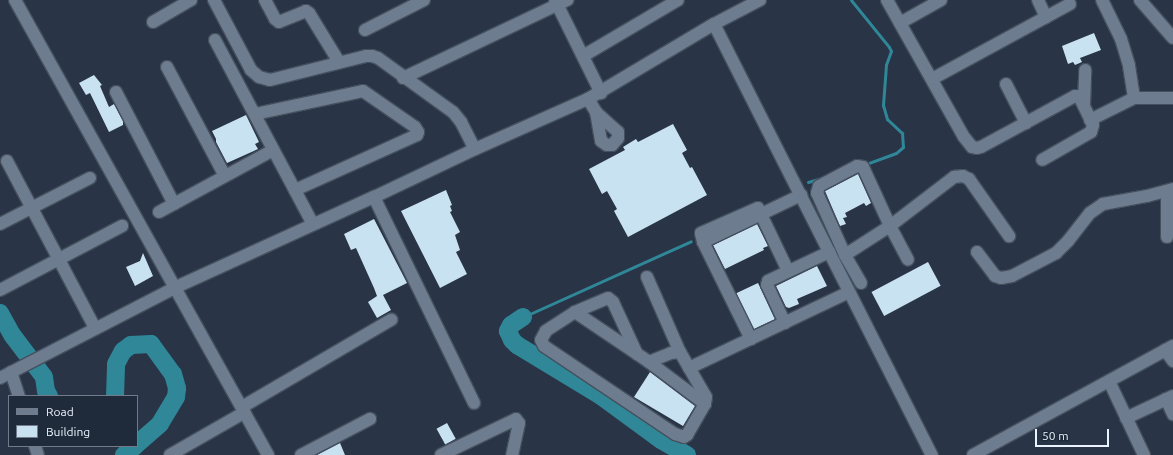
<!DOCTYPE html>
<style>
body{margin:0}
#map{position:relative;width:1173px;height:455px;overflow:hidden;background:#293546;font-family:Ubuntu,sans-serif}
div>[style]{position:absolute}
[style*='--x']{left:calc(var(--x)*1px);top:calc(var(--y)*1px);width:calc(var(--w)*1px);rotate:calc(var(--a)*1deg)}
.stream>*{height:3px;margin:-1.5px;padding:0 1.5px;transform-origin:1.5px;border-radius:1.5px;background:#2f8798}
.river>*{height:18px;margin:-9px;padding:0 9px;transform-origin:9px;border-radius:9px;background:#2f8798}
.building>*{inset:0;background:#c8e2f1;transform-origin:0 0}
.roads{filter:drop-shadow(1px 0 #45505e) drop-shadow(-1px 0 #45505e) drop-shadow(0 1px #45505e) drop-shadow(0 -1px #45505e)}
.minor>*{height:12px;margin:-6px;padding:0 6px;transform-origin:6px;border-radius:6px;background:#6e7c8f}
span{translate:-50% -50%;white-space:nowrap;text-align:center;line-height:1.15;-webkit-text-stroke:4px #1f2b3b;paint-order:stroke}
.legend{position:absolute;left:8px;top:395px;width:130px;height:52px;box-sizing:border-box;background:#1f2b3b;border:1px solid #717b89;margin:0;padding:5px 7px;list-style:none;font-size:12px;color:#ebf3fe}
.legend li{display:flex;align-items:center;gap:8px;height:20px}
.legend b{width:20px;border:1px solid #717b89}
.scale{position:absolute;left:1035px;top:429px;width:74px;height:18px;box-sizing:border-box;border:2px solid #ebf3fe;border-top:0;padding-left:5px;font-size:12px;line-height:14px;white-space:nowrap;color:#ebf3fe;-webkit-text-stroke:3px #1f2b3b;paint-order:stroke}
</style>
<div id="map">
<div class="stream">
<i style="--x:851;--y:0;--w:60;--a:51"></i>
<i style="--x:889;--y:47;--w:4;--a:63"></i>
<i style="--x:891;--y:51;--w:15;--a:110"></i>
<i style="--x:886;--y:65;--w:40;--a:94.3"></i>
<i style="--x:883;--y:105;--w:15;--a:74"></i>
<i style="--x:887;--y:119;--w:21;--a:43"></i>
<i style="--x:902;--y:133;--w:14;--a:86"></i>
<i style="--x:903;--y:147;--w:9;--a:139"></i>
<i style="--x:896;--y:153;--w:33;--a:160"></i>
<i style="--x:808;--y:182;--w:18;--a:-16"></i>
<i style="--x:523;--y:317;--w:184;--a:-24.3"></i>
</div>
<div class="river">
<i style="--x:0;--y:313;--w:26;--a:61"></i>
<i style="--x:13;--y:336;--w:51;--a:52.9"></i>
<i style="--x:44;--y:377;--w:14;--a:82"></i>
<i style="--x:46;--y:391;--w:6;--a:59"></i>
<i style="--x:523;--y:317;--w:14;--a:146"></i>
<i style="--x:511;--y:325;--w:7;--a:117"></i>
<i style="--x:508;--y:331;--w:10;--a:66"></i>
<i style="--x:512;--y:340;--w:7;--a:45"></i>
<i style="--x:517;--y:345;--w:98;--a:31.3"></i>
<i style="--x:601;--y:396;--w:74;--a:36.3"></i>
<i style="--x:661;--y:440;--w:30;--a:30"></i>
<i style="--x:115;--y:396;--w:32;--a:-88"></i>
<i style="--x:116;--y:364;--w:15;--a:-62"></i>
<i style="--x:123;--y:351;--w:10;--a:-37"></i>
<i style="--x:131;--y:345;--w:20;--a:-3"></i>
<i style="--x:151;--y:344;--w:37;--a:54"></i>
<i style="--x:173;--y:374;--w:15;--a:74"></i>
<i style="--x:177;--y:388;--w:9;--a:96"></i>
<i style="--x:176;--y:397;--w:31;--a:121"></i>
<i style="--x:160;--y:424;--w:30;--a:139"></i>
<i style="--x:124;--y:455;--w:14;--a:-39"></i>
</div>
<div class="building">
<i style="clip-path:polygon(1094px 33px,1101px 50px,1080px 58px,1082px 62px,1075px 65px,1073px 62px,1068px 64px,1062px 46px)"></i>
<i style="clip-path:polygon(94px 75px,102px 85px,100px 86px,109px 107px,114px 104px,123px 121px,123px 125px,109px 132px,90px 93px,86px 95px,79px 83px)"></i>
<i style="clip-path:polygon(246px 115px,259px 142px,255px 144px,258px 149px,227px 163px,216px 142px,216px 139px,212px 131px)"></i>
<i style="clip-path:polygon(673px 124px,687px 150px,682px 153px,690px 168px,692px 167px,707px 195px,628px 237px,614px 211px,617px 209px,607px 191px,602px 194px,589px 169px,625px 150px,623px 147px,636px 139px,638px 142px)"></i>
<i style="clip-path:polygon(858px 174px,871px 203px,866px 206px,864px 203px,845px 213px,847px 217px,843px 218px,846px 224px,840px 226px,825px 191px)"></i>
<i style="clip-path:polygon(446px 190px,452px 205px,450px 206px,452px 211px,450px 212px,460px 232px,455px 235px,460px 250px,456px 252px,467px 274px,440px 288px,401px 211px)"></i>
<i style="clip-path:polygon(374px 219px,407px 283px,383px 295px,391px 310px,377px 318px,368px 302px,377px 296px,374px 288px,356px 248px,351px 250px,344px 234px)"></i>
<i style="clip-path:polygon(757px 224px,768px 246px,763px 248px,764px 250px,725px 269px,713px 245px)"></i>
<i style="clip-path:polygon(143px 253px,153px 276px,135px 286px,126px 267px,140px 261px)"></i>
<i style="left:928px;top:262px;width:27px;height:64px;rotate:62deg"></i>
<i style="clip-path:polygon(817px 266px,827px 286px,797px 299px,799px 304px,789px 308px,786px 307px,776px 286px)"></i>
<i style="left:758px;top:283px;width:40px;height:24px;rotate:65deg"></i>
<i style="clip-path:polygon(650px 372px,695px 406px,683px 426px,634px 397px)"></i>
<i style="left:447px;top:423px;width:18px;height:12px;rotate:61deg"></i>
<i style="clip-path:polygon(340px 443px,345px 455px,317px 455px)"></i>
</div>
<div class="roads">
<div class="minor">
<i style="--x:15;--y:0;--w:521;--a:60.92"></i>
<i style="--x:214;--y:0;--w:79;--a:62.1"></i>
<i style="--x:251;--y:70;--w:11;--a:41"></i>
<i style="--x:259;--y:77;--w:11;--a:15"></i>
<i style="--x:270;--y:80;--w:99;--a:-14"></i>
<i style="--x:366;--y:56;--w:6;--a:0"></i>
<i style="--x:372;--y:56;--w:6;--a:18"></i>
<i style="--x:378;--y:58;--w:92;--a:35.8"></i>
<i style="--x:453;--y:112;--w:13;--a:51"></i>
<i style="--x:461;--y:122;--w:30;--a:63"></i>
<i style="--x:265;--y:0;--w:21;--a:62"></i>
<i style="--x:275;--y:19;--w:5;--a:37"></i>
<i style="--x:279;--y:22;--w:29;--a:-22"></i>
<i style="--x:306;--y:11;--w:4;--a:34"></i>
<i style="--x:309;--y:13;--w:57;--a:58.5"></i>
<i style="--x:555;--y:0;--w:104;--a:63.7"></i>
<i style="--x:887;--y:0;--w:157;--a:60.7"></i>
<i style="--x:964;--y:137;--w:13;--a:51"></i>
<i style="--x:972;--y:147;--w:5;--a:11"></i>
<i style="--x:977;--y:148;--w:4;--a:-14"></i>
<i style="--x:981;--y:147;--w:107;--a:-28.5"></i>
<i style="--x:1075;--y:96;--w:4;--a:0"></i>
<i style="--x:1079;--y:96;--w:32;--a:64"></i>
<i style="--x:1093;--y:125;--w:7;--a:106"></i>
<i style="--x:1091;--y:132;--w:56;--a:150.3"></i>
<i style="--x:1038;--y:0;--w:19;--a:65"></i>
<i style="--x:1102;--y:0;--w:43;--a:64"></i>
<i style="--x:1121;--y:39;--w:28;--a:73"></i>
<i style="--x:1129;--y:66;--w:32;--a:81"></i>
<i style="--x:1140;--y:0;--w:50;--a:49"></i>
<i style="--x:153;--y:22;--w:44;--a:-30.1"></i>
<i style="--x:900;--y:23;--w:47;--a:-29.3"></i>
<i style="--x:714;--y:24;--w:483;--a:63.2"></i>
<i style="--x:365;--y:30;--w:66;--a:-27"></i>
<i style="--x:215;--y:40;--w:208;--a:62"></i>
<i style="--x:583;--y:56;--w:110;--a:-30.5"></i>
<i style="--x:167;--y:67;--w:123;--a:62"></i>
<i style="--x:403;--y:78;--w:182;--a:-25.4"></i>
<i style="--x:932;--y:79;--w:157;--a:-28.5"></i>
<i style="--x:1006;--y:84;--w:44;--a:62.9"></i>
<i style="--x:116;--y:92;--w:126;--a:62.6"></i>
<i style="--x:588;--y:99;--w:15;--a:58"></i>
<i style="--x:596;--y:112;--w:29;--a:80"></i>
<i style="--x:601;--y:141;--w:7;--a:34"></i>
<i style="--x:607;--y:145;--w:5;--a:0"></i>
<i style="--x:612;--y:145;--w:9;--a:-49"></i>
<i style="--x:618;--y:138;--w:6;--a:-90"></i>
<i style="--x:618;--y:132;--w:30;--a:-138"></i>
<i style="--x:1084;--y:106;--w:36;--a:-88"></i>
<i style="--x:255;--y:114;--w:110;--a:-12"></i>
<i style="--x:363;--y:91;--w:63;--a:34.7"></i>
<i style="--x:415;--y:127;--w:6;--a:59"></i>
<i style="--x:418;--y:132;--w:3;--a:108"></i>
<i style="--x:417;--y:135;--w:134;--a:155.7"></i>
<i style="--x:1090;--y:120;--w:49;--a:-26.6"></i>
<i style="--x:1134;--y:98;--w:39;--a:0"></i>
<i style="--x:7;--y:161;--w:189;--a:62.2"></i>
<i style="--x:1167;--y:191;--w:46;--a:90"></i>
<i style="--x:374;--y:197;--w:229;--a:64.1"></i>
<i style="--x:159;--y:212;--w:130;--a:-28.5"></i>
<i style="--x:0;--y:224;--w:101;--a:-27.1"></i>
<i style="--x:703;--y:242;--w:109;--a:-25.6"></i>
<i style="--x:977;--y:252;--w:30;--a:53"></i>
<i style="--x:995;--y:276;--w:6;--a:18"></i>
<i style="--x:1001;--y:278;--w:11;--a:-10"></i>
<i style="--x:1012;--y:276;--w:50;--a:-27.6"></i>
<i style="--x:1056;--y:253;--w:17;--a:-45"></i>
<i style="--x:1068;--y:241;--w:36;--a:-52"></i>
<i style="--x:1090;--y:213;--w:16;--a:-35"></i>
<i style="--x:1103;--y:204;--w:45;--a:-10.3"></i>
<i style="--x:1147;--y:196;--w:27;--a:-15"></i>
<i style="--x:845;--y:255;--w:54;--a:-32.8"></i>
<i style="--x:890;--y:226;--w:81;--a:-37.4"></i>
<i style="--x:954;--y:177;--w:9;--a:-6"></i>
<i style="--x:963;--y:176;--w:7;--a:27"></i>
<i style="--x:969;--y:179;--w:70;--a:54.9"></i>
<i style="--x:647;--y:277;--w:82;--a:66.3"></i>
<i style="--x:861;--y:283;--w:32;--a:-120"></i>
<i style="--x:845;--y:255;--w:68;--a:-114.3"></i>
<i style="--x:817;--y:193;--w:7;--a:-74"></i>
<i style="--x:819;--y:186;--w:43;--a:-27.8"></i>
<i style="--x:857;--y:166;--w:6;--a:9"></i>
<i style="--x:863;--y:167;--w:65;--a:65.4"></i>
<i style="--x:890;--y:226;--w:38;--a:62"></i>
<i style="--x:0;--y:290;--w:138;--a:-27.7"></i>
<i style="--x:575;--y:312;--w:89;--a:34"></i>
<i style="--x:649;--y:362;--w:70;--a:36.9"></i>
<i style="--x:785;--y:323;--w:42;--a:-115.3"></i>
<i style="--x:767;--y:285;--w:4;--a:-76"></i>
<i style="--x:768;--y:281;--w:68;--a:-25.4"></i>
<i style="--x:751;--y:339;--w:108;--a:-116.3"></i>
<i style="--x:703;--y:242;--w:9;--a:-103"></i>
<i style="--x:701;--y:233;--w:62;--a:-23.7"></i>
<i style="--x:758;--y:208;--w:70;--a:64.5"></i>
<i style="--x:1165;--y:350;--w:14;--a:54"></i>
<i style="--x:637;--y:354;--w:57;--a:-114.8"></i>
<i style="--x:613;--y:302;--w:6;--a:-141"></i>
<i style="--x:608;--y:298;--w:36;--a:157"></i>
<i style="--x:575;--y:312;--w:35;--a:147"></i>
<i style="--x:546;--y:331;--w:10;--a:119"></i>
<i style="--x:541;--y:340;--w:7;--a:63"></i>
<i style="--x:544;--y:346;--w:158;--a:33.9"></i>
<i style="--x:675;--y:434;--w:9;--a:18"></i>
<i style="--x:684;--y:437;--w:4;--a:-34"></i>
<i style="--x:687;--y:435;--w:36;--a:-60"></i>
<i style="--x:705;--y:404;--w:7;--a:-82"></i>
<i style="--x:706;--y:397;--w:52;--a:-120"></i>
<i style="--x:680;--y:352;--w:9;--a:174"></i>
<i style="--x:671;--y:353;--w:24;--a:158"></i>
<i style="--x:689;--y:368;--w:177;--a:-25.4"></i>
<i style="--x:11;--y:372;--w:25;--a:72"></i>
<i style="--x:0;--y:378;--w:196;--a:-27.3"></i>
<i style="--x:174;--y:288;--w:220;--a:-24.5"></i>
<i style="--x:374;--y:197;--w:112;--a:-25.4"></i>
<i style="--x:475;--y:149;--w:124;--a:-23.9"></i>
<i style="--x:588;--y:99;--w:147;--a:-30.8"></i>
<i style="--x:714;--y:24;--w:52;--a:-27.6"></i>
<i style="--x:1109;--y:381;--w:82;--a:64.7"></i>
<i style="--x:1166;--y:399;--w:17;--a:65"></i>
<i style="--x:242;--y:407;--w:173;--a:-30.3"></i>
<i style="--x:1126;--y:418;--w:52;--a:-25.1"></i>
<i style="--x:35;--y:446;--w:9;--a:72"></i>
<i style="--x:170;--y:455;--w:86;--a:-29.8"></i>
<i style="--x:301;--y:455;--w:78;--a:-27.6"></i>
<i style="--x:441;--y:455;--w:83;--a:-25.6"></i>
<i style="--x:516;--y:419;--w:5;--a:53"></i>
<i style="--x:519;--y:423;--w:33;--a:102"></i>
<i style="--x:973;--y:455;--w:228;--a:-28.6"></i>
</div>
</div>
<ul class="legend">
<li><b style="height:5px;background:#6e7c8f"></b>Road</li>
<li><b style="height:11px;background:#c8e2f1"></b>Building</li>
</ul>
<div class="scale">50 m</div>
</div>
